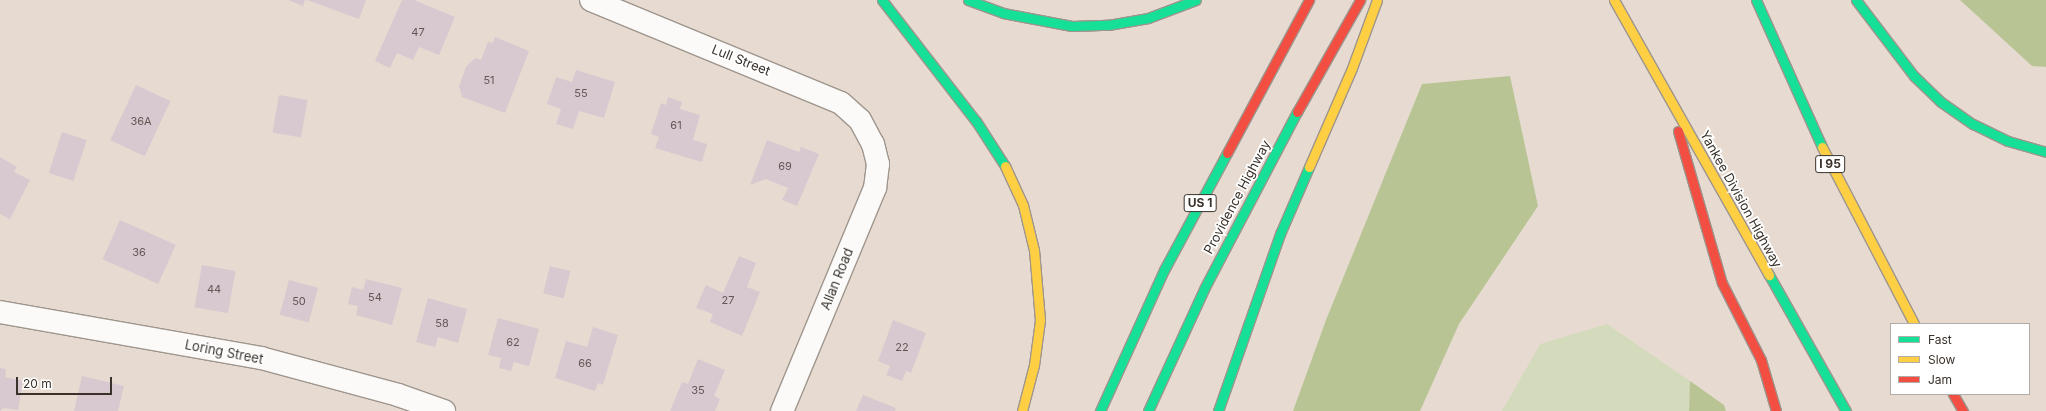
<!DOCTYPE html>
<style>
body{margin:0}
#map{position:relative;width:2046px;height:411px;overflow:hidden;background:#e7dbd1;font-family:Inter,sans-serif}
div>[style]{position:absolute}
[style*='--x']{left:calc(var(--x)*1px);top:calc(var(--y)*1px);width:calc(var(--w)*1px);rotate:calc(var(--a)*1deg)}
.green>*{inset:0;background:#d4dabc}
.forest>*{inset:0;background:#b9c495}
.building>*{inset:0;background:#d8c8d0;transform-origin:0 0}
.roads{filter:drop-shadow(1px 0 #9e958d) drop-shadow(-1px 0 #9e958d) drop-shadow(0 1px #9e958d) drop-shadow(0 -1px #9e958d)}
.street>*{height:22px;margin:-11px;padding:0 11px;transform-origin:11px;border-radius:11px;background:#fbfaf8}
.fast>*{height:9px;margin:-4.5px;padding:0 4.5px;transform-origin:4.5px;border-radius:4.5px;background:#16e098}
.slow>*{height:9px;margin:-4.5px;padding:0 4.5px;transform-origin:4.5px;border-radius:4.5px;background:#ffcf43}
.jam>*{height:9px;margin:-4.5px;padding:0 4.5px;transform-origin:4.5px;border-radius:4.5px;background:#f24e42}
span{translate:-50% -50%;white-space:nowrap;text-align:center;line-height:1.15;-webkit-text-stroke:3.5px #fff;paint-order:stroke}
.number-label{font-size:11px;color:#615754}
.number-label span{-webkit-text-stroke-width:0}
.shield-label span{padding:1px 3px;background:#fff;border:1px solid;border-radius:3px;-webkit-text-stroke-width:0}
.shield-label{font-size:12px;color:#39312a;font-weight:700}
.street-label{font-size:13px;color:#39312a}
.legend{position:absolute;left:1890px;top:323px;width:140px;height:72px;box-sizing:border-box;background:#fff;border:1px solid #b0adaa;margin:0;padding:5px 7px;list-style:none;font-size:12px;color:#39312a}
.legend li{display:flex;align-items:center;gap:8px;height:20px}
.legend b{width:20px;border:1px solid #b0adaa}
.scale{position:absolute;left:16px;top:377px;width:96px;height:18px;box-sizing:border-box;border:2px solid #39312a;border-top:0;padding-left:5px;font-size:12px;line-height:14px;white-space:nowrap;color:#39312a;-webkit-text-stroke:3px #fff;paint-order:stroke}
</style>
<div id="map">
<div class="green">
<i style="clip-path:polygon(1607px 324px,1690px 381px,1689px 411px,1502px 411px,1540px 344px)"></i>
</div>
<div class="forest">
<i style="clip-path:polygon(1960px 0,2046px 0,2046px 67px,2032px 66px)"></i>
<i style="clip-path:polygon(1510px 76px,1538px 206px,1459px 324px,1420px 411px,1293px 411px,1326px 320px,1422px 84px)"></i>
<i style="clip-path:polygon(1690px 381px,1724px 405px,1726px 411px,1689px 411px)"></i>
</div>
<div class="building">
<i style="clip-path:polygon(288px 0,305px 0,303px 6px)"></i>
<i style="clip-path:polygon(307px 0,366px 0,359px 19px)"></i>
<i style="clip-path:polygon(402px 0,414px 0,455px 17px,439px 55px,419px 47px,413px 60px,397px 53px,390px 68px,375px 61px)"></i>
<i style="clip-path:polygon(495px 37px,529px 51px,505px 113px,462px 97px,459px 86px,466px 67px,475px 58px,481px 60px,488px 42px,493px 43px)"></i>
<i style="clip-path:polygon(576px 70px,615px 82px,604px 118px,579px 111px,573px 129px,556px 124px,561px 109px,547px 104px,556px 77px,572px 82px)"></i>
<i style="left:136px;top:85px;width:38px;height:61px;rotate:25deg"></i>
<i style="left:279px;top:95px;width:29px;height:38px;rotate:10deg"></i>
<i style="clip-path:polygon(668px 97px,682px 102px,680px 109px,700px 115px,693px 140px,707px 144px,702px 162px,655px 148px,659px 137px,651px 134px,661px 103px,666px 105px)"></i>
<i style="left:62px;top:132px;width:26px;height:43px;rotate:18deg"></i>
<i style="clip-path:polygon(767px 140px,799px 152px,801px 147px,819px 154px,797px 206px,782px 200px,788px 188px,766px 179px,750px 185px)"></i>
<i style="clip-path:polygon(0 157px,17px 167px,14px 172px,30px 180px,10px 219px,0 214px)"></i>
<i style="left:120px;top:220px;width:61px;height:43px;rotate:24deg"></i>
<i style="clip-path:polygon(739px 256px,756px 263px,747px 287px,760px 292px,742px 336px,710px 322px,713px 314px,696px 308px,706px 285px,723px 293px)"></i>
<i style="left:202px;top:265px;width:34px;height:43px;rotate:10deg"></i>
<i style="left:550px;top:266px;width:21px;height:28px;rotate:14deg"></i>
<i style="clip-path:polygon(366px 279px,402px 288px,392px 325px,356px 315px,358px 306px,348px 304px,352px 287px,363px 290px)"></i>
<i style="left:289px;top:280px;width:30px;height:36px;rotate:15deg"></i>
<i style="clip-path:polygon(428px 298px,467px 309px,458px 343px,438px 337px,435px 347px,416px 342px)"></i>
<i style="clip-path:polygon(498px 318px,539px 329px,529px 366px,514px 362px,511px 371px,499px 368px,501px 358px,488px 355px)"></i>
<i style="clip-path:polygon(893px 320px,926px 333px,911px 373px,906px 371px,902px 381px,886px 375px,890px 366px,878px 361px)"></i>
<i style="clip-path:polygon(593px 327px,618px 335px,603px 385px,598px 383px,595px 391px,555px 378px,566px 341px,587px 347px)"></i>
<i style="clip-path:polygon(698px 359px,725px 370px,714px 396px,720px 399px,715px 411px,670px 411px,682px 382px,688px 384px)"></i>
<i style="clip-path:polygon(0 368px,6px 369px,5px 377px,23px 381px,18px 410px,4px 408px,0 411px)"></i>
<i style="clip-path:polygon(82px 376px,124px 386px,118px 411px,74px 411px)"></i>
<i style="clip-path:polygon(863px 395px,896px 408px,895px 411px,856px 411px)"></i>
</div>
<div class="roads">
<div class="street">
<i style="--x:591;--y:0;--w:270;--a:22.4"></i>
<i style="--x:841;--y:103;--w:25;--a:42"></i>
<i style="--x:860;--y:120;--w:27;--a:62"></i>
<i style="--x:873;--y:144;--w:21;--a:76"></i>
<i style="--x:878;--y:164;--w:24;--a:97"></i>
<i style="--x:875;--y:188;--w:242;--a:112.6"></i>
<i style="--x:0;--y:312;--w:265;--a:10"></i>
<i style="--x:261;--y:358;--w:142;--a:15.1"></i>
<i style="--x:398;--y:395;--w:49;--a:19.2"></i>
</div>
<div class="fast">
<i style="--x:882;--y:0;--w:153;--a:52.2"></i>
<i style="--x:976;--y:121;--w:54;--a:57.2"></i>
<i style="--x:968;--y:0;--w:37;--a:20"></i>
<i style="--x:1003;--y:13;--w:70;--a:10.7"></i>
<i style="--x:1072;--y:26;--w:36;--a:-2"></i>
<i style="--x:1108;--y:25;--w:41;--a:-9.9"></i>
<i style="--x:1148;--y:18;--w:51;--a:-20.6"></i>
<i style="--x:1756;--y:0;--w:161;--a:65.8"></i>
<i style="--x:1856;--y:0;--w:96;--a:52.7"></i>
<i style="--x:1914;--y:76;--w:37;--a:44"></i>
<i style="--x:1941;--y:102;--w:39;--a:35"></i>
<i style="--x:1973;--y:124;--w:39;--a:26"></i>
<i style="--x:2008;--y:141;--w:40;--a:16"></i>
<i style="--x:1769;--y:275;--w:156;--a:60.5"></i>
<i style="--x:1100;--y:411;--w:155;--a:-65.6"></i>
<i style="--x:1164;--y:270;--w:133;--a:-61.7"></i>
<i style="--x:1148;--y:411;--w:136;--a:-65.3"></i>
<i style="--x:1205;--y:287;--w:198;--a:-62.3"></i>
<i style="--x:1218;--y:411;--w:188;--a:-70.7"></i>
<i style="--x:1280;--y:234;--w:73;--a:-66.6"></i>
</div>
<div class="slow">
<i style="--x:1614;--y:0;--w:316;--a:60.6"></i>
<i style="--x:1822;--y:147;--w:199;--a:62.5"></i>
<i style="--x:1005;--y:166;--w:43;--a:65.2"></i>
<i style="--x:1023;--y:205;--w:46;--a:76.3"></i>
<i style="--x:1034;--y:250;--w:70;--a:85.1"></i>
<i style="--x:1040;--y:320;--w:45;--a:97.6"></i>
<i style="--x:1034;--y:365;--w:48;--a:104.6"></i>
<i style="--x:1309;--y:167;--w:108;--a:-66.5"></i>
<i style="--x:1352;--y:68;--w:72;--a:-69.8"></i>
</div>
<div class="jam">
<i style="--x:1297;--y:112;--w:129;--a:-60.6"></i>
<i style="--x:1678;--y:131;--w:158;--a:73.9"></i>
<i style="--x:1722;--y:283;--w:86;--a:63.1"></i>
<i style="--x:1761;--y:360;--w:53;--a:73.6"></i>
<i style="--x:1227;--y:153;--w:174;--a:-61.8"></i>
<i style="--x:1953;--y:394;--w:20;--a:60"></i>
</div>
</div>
<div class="number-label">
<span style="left:418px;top:32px">47</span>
<span style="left:489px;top:80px">51</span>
<span style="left:581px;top:93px">55</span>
<span style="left:141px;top:121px">36A</span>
<span style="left:676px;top:125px">61</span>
<span style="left:785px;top:166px">69</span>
<span style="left:139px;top:252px">36</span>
<span style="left:214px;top:289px">44</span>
<span style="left:375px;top:297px">54</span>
<span style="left:728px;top:300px">27</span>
<span style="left:299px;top:301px">50</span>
<span style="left:442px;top:323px">58</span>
<span style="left:513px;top:342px">62</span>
<span style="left:902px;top:347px">22</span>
<span style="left:585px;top:363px">66</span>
<span style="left:698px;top:390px">35</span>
</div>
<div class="shield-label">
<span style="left:1830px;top:164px">I 95</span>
<span style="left:1200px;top:203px">US 1</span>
</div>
<div class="street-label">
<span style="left:741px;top:60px;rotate:22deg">Lull Street</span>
<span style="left:1237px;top:197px;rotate:-62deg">Providence Highway</span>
<span style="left:1741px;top:199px;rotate:61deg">Yankee Division Highway</span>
<span style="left:837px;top:279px;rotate:-68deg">Allan Road</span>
<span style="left:224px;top:352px;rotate:11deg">Loring Street</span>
</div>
<ul class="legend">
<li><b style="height:5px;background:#16e098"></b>Fast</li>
<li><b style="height:5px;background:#ffcf43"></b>Slow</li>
<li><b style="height:5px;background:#f24e42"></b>Jam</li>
</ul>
<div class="scale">20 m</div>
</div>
